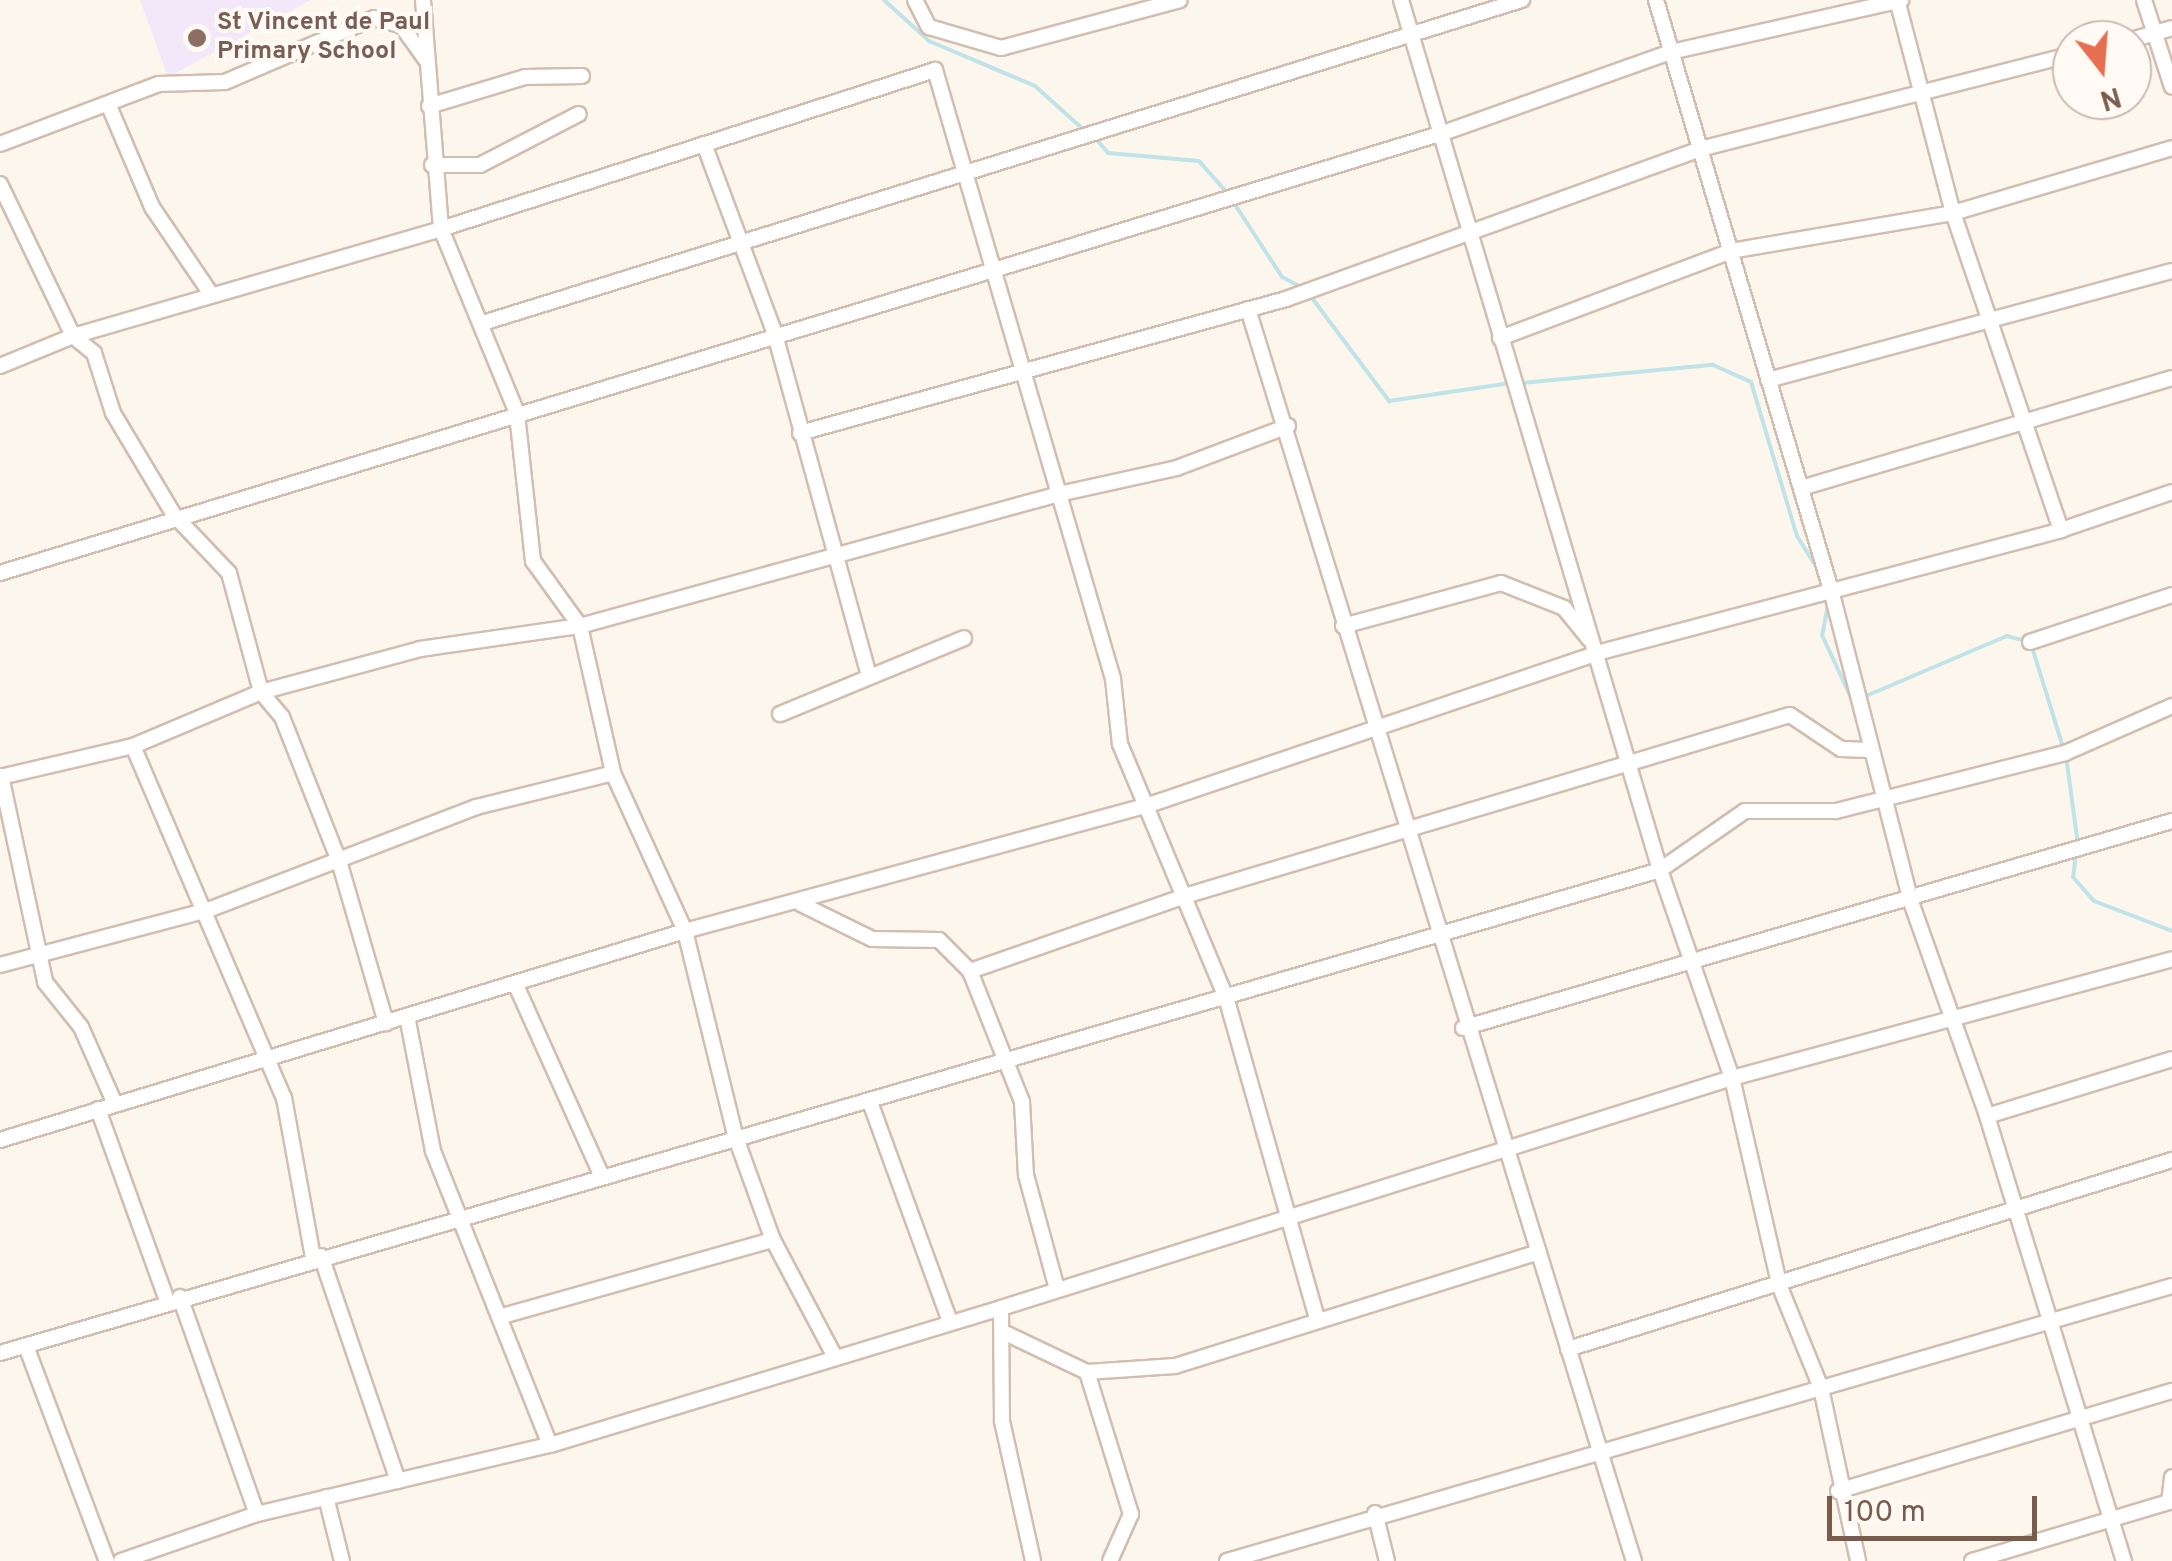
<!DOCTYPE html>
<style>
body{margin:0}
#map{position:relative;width:2172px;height:1561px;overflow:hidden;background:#fdf6ec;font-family:Overpass,sans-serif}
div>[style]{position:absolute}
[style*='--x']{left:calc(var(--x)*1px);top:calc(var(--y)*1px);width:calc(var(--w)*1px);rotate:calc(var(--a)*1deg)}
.education>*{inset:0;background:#f3e8fa}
.stream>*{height:4px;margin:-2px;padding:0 2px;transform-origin:2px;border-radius:2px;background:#bfe3e8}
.roads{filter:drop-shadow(2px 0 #d1beb0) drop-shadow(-2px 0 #d1beb0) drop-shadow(0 2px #d1beb0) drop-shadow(0 -2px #d1beb0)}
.street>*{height:14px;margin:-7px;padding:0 7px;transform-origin:7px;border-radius:7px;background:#fff}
.dots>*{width:28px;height:28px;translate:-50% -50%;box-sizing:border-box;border:5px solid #fffaf3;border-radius:50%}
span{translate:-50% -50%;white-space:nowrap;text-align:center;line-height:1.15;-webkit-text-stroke:8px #fffaf3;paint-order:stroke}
.education-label{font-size:25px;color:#785e54;font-weight:700}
.left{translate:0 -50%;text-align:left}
.north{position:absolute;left:2052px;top:20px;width:100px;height:100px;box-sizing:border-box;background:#fffaf3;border:2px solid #cabbb1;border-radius:50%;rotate:163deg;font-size:28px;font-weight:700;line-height:40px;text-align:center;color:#7a5c4d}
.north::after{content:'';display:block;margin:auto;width:35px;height:45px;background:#e76f51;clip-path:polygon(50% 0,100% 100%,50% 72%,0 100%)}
.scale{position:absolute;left:1827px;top:1496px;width:210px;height:45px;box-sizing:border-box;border:5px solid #7a5c4d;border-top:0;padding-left:12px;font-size:30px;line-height:35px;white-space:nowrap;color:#7a5c4d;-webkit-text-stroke:8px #fffaf3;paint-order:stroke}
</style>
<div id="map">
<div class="education">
<i style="clip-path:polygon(140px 0,311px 0,168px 77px)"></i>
</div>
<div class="stream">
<i style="--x:884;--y:0;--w:61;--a:42.3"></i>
<i style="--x:929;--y:41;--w:115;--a:23"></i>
<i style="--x:1035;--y:86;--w:67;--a:42"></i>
<i style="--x:1096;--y:139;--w:18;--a:49"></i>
<i style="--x:1108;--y:153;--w:91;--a:5"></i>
<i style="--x:1199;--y:161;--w:45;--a:48.6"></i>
<i style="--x:1234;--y:203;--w:88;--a:57"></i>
<i style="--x:1282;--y:277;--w:21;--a:28"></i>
<i style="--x:1309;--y:294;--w:134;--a:53.2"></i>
<i style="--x:1389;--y:401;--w:123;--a:-8.4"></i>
<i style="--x:1521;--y:383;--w:193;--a:-5.4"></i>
<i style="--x:1713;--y:365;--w:42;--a:24.1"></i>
<i style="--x:1751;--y:382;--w:161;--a:73.4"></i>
<i style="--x:1797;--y:536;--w:40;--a:58"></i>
<i style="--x:1829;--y:600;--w:36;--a:101"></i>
<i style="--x:1822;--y:635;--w:72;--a:65.2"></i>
<i style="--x:2032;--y:647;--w:105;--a:72.8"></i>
<i style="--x:1866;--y:696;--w:153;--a:-23.1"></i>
<i style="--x:2007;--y:636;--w:20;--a:15"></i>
<i style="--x:2066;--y:756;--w:90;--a:82.3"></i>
<i style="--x:2076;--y:854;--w:23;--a:97"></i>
<i style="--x:2073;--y:877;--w:32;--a:49"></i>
<i style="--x:2094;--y:901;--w:84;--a:21"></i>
</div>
<div class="roads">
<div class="street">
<i style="--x:915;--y:0;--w:30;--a:63"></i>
<i style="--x:929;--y:27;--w:75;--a:16.3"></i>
<i style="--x:1001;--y:48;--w:185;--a:-15"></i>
<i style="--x:1401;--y:0;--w:908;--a:73.42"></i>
<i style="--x:1660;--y:870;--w:220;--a:70.9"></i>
<i style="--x:1732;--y:1078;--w:214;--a:77.1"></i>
<i style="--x:1780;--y:1287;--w:109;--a:67.9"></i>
<i style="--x:1821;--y:1388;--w:177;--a:77.9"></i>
<i style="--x:1656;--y:0;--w:615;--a:73.48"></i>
<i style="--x:1831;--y:590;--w:322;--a:75.6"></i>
<i style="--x:1911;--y:902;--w:227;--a:70.4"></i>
<i style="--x:1987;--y:1116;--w:466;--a:72.9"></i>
<i style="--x:2144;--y:0;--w:91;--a:72.2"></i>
<i style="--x:2131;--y:40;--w:43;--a:-16.3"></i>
<i style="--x:109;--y:106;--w:110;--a:66.9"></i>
<i style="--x:152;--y:207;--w:105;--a:55.9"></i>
<i style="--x:429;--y:106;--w:100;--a:-16.8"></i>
<i style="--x:525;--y:77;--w:57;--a:-1"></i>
<i style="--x:0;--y:144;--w:170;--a:-20.7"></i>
<i style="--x:159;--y:84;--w:66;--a:-1.7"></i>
<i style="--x:225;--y:82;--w:162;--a:-23.2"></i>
<i style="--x:374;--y:18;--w:28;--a:15"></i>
<i style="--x:401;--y:25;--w:43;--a:54.5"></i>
<i style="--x:704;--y:144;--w:200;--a:69.5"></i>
<i style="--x:774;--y:331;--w:357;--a:74.6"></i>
<i style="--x:432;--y:165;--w:48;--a:0"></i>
<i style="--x:480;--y:165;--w:111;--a:-27.3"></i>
<i style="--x:0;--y:184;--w:169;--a:64.3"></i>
<i style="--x:73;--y:336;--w:27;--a:39"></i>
<i style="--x:94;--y:353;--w:63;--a:72.4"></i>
<i style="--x:113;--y:413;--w:119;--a:59.1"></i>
<i style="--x:174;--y:515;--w:80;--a:46.5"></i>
<i style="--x:229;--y:573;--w:123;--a:74.9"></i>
<i style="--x:261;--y:692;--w:33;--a:50"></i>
<i style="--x:282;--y:717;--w:155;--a:68.4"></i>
<i style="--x:339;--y:861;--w:169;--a:73.8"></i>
<i style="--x:1248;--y:309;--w:1310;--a:72.87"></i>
<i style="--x:486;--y:322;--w:1085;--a:-17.27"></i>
<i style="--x:1500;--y:338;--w:247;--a:-20.6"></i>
<i style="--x:1731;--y:251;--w:225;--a:-9.7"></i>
<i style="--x:1953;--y:213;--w:228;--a:-16.5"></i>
<i style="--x:0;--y:366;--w:79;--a:-22.3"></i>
<i style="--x:73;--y:336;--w:383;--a:-16.2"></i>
<i style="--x:441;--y:229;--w:519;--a:-17.84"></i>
<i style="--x:935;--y:70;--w:442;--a:73.7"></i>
<i style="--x:1059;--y:494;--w:497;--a:164.6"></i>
<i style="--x:580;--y:626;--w:80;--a:-125.9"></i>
<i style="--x:533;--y:561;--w:149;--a:-96.2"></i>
<i style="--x:517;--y:413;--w:199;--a:-112.4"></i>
<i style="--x:441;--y:229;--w:230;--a:-94.5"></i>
<i style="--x:1768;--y:380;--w:418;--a:-15.1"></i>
<i style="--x:1288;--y:426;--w:119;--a:159.3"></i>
<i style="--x:1177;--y:468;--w:121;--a:167.6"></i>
<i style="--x:1059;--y:494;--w:193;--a:73.7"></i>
<i style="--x:1113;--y:679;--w:65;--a:83.9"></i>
<i style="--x:1120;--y:744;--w:274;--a:67.3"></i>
<i style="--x:1226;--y:997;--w:330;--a:74.2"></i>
<i style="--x:800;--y:433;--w:504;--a:-15.41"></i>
<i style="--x:1286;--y:299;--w:440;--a:-19.9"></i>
<i style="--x:1700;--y:149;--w:384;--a:-14.3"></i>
<i style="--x:1801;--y:488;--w:387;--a:-16.5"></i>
<i style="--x:2061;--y:530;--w:117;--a:-18.9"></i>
<i style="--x:0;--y:573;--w:1509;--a:-16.96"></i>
<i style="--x:1443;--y:133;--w:242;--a:-19.6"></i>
<i style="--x:1671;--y:52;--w:236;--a:-12.7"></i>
<i style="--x:1343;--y:626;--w:164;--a:-15.2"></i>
<i style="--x:1501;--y:583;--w:68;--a:21.6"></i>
<i style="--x:1564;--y:608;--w:41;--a:50.9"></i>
<i style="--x:2030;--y:642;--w:150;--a:-18.3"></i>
<i style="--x:780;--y:714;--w:199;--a:-22.4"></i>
<i style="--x:133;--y:746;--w:383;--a:66.8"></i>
<i style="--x:284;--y:1098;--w:163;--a:79.7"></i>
<i style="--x:1;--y:776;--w:211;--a:77.9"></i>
<i style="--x:45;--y:982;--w:58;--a:51.3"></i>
<i style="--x:81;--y:1027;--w:84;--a:66.2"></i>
<i style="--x:0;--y:777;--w:137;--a:-13.1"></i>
<i style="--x:133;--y:746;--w:139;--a:-22.9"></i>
<i style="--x:261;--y:692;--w:165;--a:-15.1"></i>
<i style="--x:420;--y:649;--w:162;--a:-8.2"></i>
<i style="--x:580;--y:626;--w:151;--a:77.3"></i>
<i style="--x:613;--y:773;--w:174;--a:65.5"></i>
<i style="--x:685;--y:931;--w:213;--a:76.2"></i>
<i style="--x:736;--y:1138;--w:109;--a:70.1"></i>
<i style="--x:773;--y:1240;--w:132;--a:62.1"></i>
<i style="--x:801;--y:904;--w:79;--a:26.2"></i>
<i style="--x:872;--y:939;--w:67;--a:0.9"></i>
<i style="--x:939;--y:940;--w:44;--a:45"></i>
<i style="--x:970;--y:971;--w:141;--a:68.3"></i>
<i style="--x:1022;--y:1102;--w:73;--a:86.9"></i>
<i style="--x:1026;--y:1175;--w:118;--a:74.8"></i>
<i style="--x:0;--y:965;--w:215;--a:-14.8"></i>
<i style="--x:208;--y:910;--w:287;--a:-21"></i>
<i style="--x:476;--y:807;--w:141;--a:-13.9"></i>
<i style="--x:970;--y:971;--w:231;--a:-19.2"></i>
<i style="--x:1188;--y:895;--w:628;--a:-16.65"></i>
<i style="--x:1790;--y:715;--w:61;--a:33.7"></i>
<i style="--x:1841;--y:749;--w:29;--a:2"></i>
<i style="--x:515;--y:983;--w:213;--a:65.8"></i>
<i style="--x:407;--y:1016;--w:137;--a:79.1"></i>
<i style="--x:433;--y:1151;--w:316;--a:68.3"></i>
<i style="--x:1463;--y:1028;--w:739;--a:-16.28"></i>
<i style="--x:870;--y:1102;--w:231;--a:70"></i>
<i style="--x:98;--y:1109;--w:204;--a:70.2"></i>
<i style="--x:1987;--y:1116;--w:194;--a:-17.1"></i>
<i style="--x:0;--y:1140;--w:716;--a:-16.97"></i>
<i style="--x:685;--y:931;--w:481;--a:-15.2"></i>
<i style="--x:1149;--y:805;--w:473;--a:-18.7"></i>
<i style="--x:1597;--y:653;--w:480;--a:-14.8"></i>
<i style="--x:2061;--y:530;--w:335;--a:-108.8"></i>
<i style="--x:1953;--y:213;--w:220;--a:-104.7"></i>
<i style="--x:321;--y:1256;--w:238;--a:71.1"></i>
<i style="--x:180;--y:1297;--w:230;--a:70.5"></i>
<i style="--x:1001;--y:1308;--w:766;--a:-17.47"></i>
<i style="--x:1732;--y:1078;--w:456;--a:-15.1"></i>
<i style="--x:502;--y:1316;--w:281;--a:-15.7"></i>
<i style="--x:1003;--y:1332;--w:93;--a:25.5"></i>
<i style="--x:1087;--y:1372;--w:88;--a:-3.9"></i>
<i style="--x:1175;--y:1366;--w:381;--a:-17.4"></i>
<i style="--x:26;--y:1346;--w:230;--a:69.4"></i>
<i style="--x:1568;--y:1349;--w:633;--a:-17.38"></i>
<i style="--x:0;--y:1353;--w:1729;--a:-16.22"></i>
<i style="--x:1660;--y:870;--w:103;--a:-34.8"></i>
<i style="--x:1745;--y:811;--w:91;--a:0"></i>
<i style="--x:1836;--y:811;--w:236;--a:-14.2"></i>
<i style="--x:2065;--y:753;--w:117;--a:-23.7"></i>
<i style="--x:1087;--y:1372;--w:149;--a:72.8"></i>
<i style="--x:1131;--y:1514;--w:51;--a:114.1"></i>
<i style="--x:1838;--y:1491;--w:349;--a:-16.7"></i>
<i style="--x:326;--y:1497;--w:66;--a:76"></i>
<i style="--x:2169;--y:1502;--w:25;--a:-83"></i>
<i style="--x:1375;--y:1513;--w:49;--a:76"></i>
<i style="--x:121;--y:1561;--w:144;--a:-19.1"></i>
<i style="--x:257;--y:1514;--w:301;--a:-13.3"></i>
<i style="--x:550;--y:1445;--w:471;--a:-16.9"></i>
<i style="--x:1001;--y:1308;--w:113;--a:89.5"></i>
<i style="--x:1002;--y:1421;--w:143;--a:77.5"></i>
<i style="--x:1227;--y:1561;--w:984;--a:-16.23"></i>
<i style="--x:1972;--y:1561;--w:209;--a:-16.7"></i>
</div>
</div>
<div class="dots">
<i style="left:197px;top:38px;background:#8d6e63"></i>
</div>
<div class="education-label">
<span class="left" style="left:217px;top:38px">St Vincent de Paul<br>Primary School</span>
</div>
<div class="north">N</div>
<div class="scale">100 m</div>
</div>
